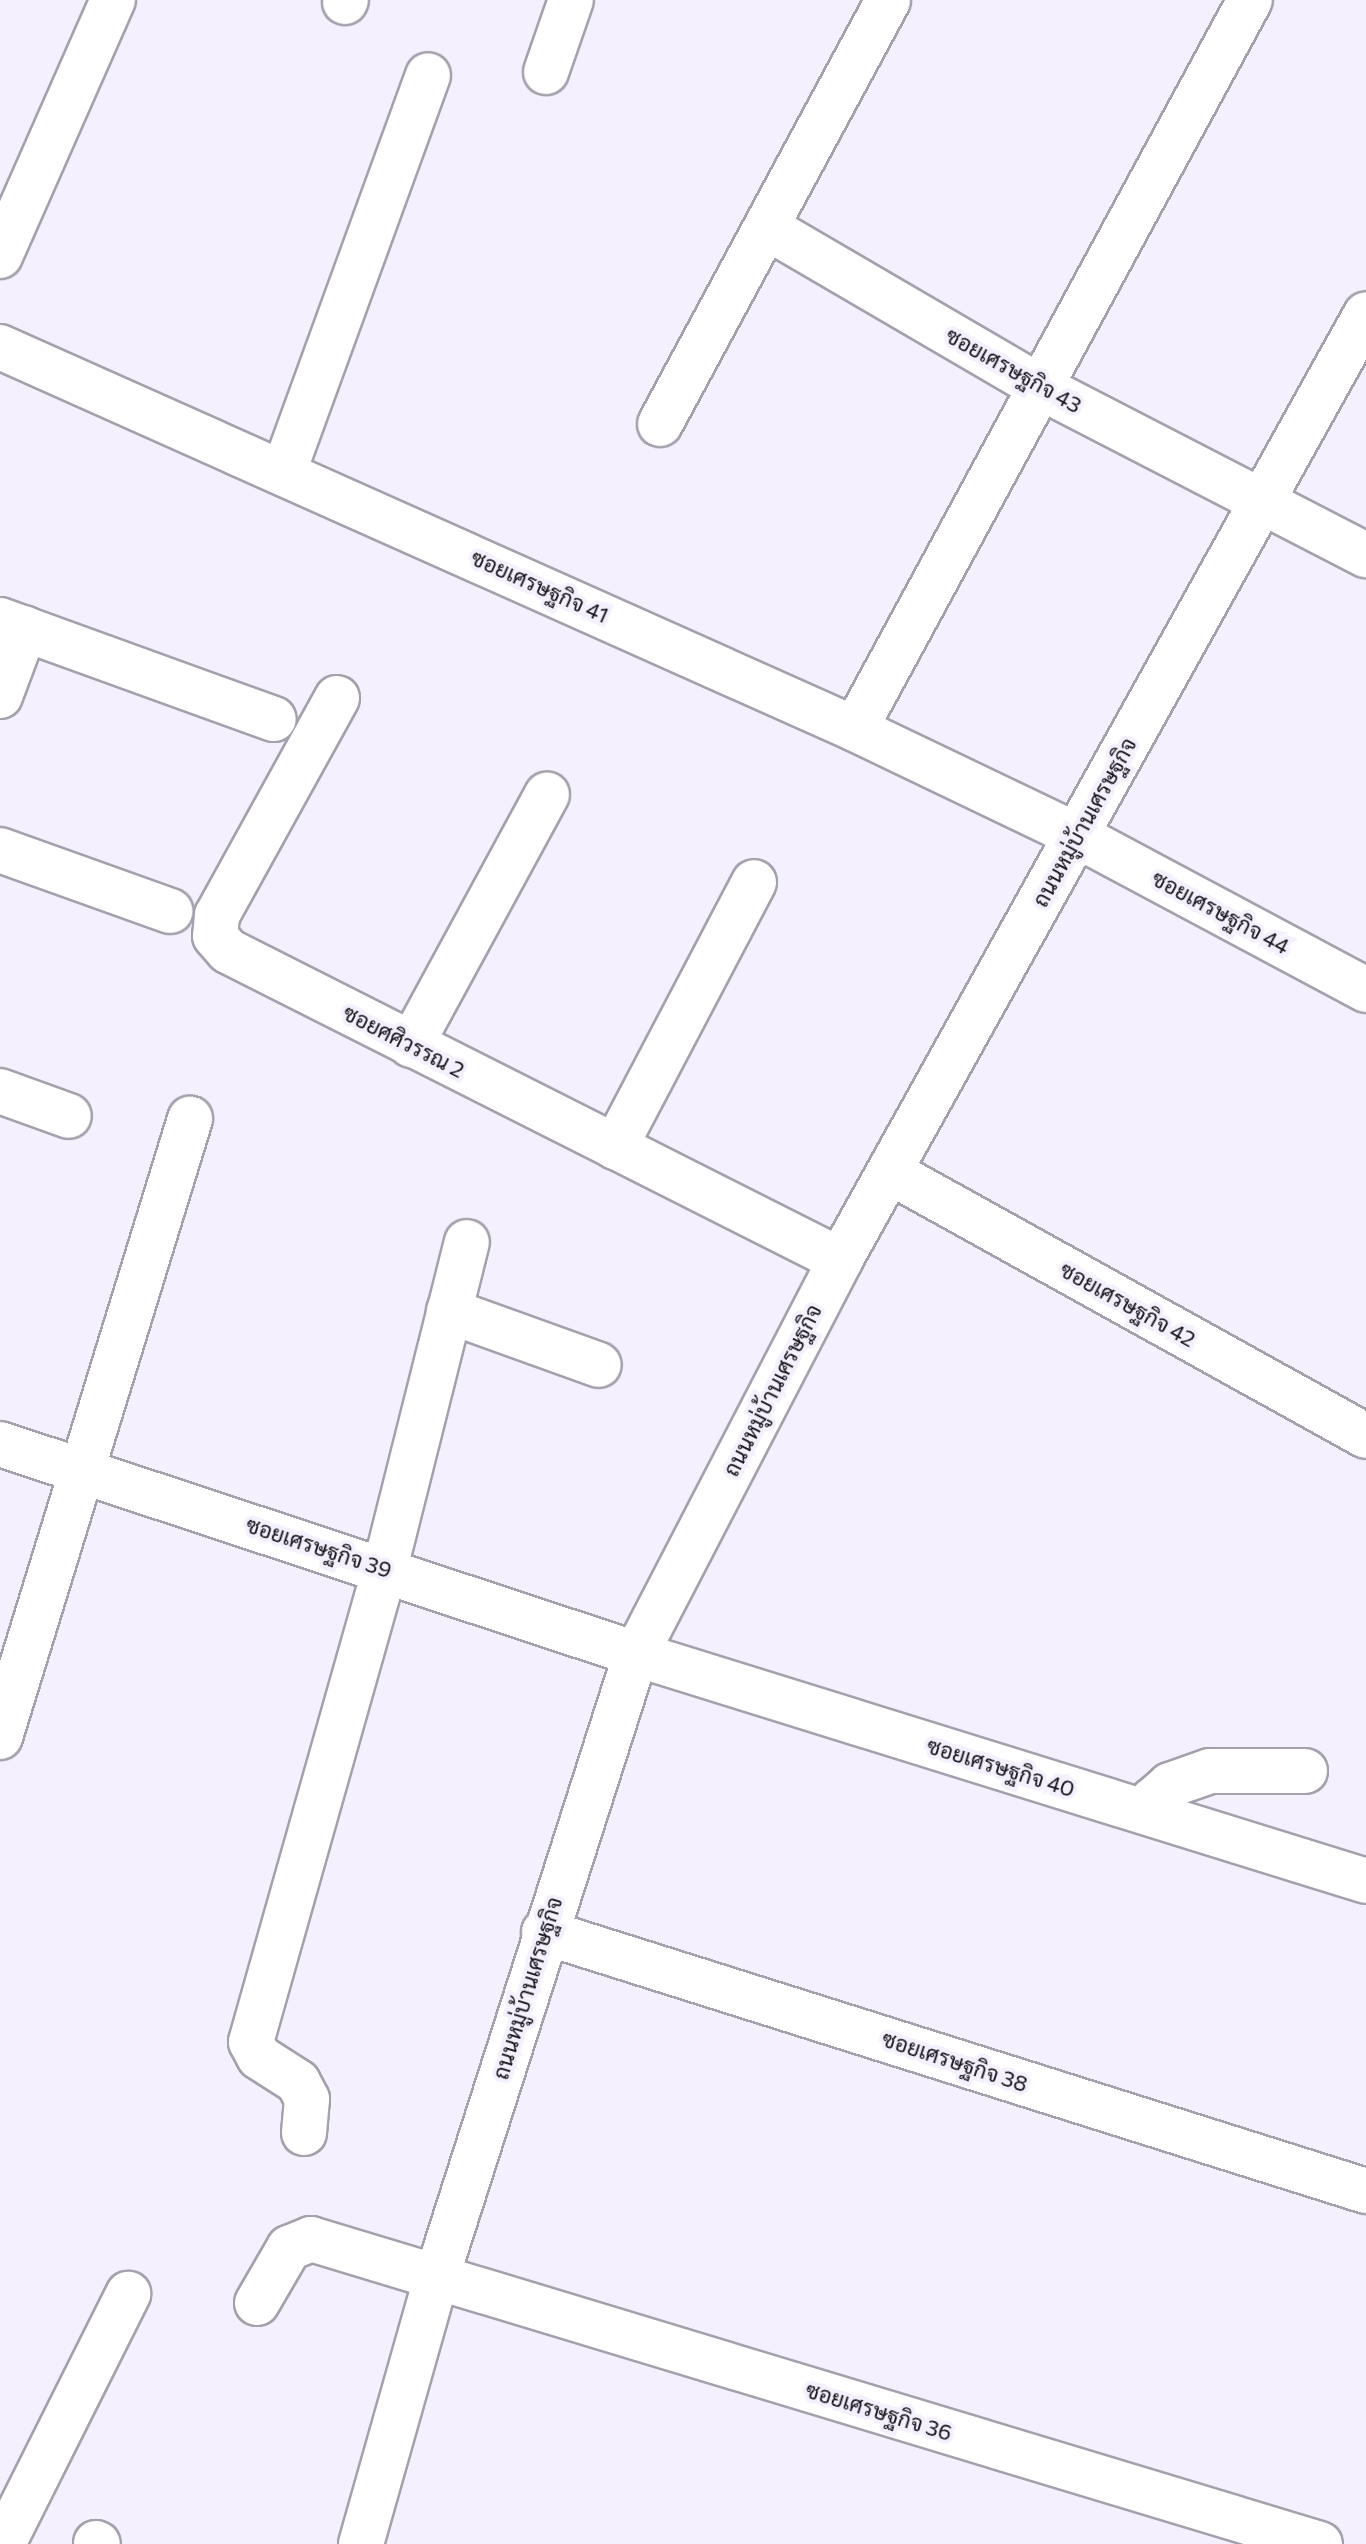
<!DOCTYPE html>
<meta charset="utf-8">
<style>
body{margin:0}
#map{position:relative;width:1366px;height:2544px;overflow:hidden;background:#f4f0fd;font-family:Commissioner,Sarabun,sans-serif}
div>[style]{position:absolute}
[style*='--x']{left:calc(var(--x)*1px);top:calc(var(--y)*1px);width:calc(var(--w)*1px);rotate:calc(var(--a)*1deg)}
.roads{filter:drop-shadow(2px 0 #a4a0ac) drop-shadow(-2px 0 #a4a0ac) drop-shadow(0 2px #a4a0ac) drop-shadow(0 -2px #a4a0ac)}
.minor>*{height:44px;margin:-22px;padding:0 22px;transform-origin:22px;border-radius:22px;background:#fff}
span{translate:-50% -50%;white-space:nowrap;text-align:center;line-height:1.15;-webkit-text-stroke:8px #f4f0fd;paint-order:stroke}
.street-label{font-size:22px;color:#131116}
</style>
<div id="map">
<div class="roads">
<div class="minor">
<i style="--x:345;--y:2;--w:2;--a:-63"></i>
<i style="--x:546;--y:72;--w:76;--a:-70.9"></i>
<i style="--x:768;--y:228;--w:315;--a:30.3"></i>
<i style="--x:1040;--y:387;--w:367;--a:27.3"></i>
<i style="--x:0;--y:256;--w:280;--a:-66.2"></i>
<i style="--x:0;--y:347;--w:936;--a:24.07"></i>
<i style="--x:855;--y:729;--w:245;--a:25.6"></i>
<i style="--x:1076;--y:835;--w:329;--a:28.1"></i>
<i style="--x:660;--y:424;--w:481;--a:-61.7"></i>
<i style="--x:284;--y:471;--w:421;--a:-70"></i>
<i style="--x:0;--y:620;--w:291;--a:19.9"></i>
<i style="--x:0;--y:696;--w:72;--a:-69.5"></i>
<i style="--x:337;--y:698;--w:248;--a:118.9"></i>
<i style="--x:217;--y:915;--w:21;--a:95"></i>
<i style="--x:215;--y:936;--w:20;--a:49"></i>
<i style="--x:228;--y:951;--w:686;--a:26.79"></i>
<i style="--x:855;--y:729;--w:829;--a:-61.55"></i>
<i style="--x:0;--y:850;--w:181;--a:19.7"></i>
<i style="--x:411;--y:1045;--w:285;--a:-61.5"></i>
<i style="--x:0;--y:1091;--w:73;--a:19.9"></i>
<i style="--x:615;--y:1147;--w:299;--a:-62.3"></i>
<i style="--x:890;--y:1172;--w:544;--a:29.01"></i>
<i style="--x:449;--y:1311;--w:159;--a:19.8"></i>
<i style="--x:0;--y:1444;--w:670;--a:18.27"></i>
<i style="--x:636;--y:1654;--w:764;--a:17.27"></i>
<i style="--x:0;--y:1737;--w:647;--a:-72.91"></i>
<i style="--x:1149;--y:1813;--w:14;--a:-73"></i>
<i style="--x:1153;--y:1800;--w:23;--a:-41"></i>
<i style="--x:1170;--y:1785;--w:42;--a:-19.3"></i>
<i style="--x:1210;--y:1771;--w:95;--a:0"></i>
<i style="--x:544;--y:1932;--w:862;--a:17.49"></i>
<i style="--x:304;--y:2133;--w:34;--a:-85"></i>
<i style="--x:307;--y:2099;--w:19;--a:-118"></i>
<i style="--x:298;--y:2082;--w:46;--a:-147.3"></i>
<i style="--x:259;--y:2057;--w:17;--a:-118"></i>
<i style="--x:251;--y:2042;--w:493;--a:-74.2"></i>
<i style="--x:385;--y:1568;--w:336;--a:-75.9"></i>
<i style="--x:257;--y:2303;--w:64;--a:-59.8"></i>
<i style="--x:289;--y:2248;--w:24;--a:-22"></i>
<i style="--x:311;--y:2239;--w:1054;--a:16.82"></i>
<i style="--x:96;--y:2543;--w:2;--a:27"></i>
<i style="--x:3;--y:2544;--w:280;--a:-63.4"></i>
<i style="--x:361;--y:2544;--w:275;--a:-74.2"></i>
<i style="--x:436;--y:2279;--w:656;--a:-72.26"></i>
<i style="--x:636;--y:1654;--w:444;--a:-62.6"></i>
<i style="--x:840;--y:1260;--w:1082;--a:-60.92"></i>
</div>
</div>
<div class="street-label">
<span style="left:1014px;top:370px;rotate:29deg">ซอยเศรษฐกิจ 43</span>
<span style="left:540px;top:586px;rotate:24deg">ซอยเศรษฐกิจ 41</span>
<span style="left:1084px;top:822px;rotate:-61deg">ถนนหมู่บ้านเศรษฐกิจ</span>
<span style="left:1221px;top:912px;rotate:28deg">ซอยเศรษฐกิจ 44</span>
<span style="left:404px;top:1041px;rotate:27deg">ซอยศศิวรรณ 2</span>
<span style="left:1128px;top:1304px;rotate:29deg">ซอยเศรษฐกิจ 42</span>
<span style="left:772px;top:1390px;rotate:-63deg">ถนนหมู่บ้านเศรษฐกิจ</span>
<span style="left:319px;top:1547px;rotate:18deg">ซอยเศรษฐกิจ 39</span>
<span style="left:1001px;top:1767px;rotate:17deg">ซอยเศรษฐกิจ 40</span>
<span style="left:527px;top:1988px;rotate:-73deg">ถนนหมู่บ้านเศรษฐกิจ</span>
<span style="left:955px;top:2061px;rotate:18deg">ซอยเศรษฐกิจ 38</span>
<span style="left:879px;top:2411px;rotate:17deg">ซอยเศรษฐกิจ 36</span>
</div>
</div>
